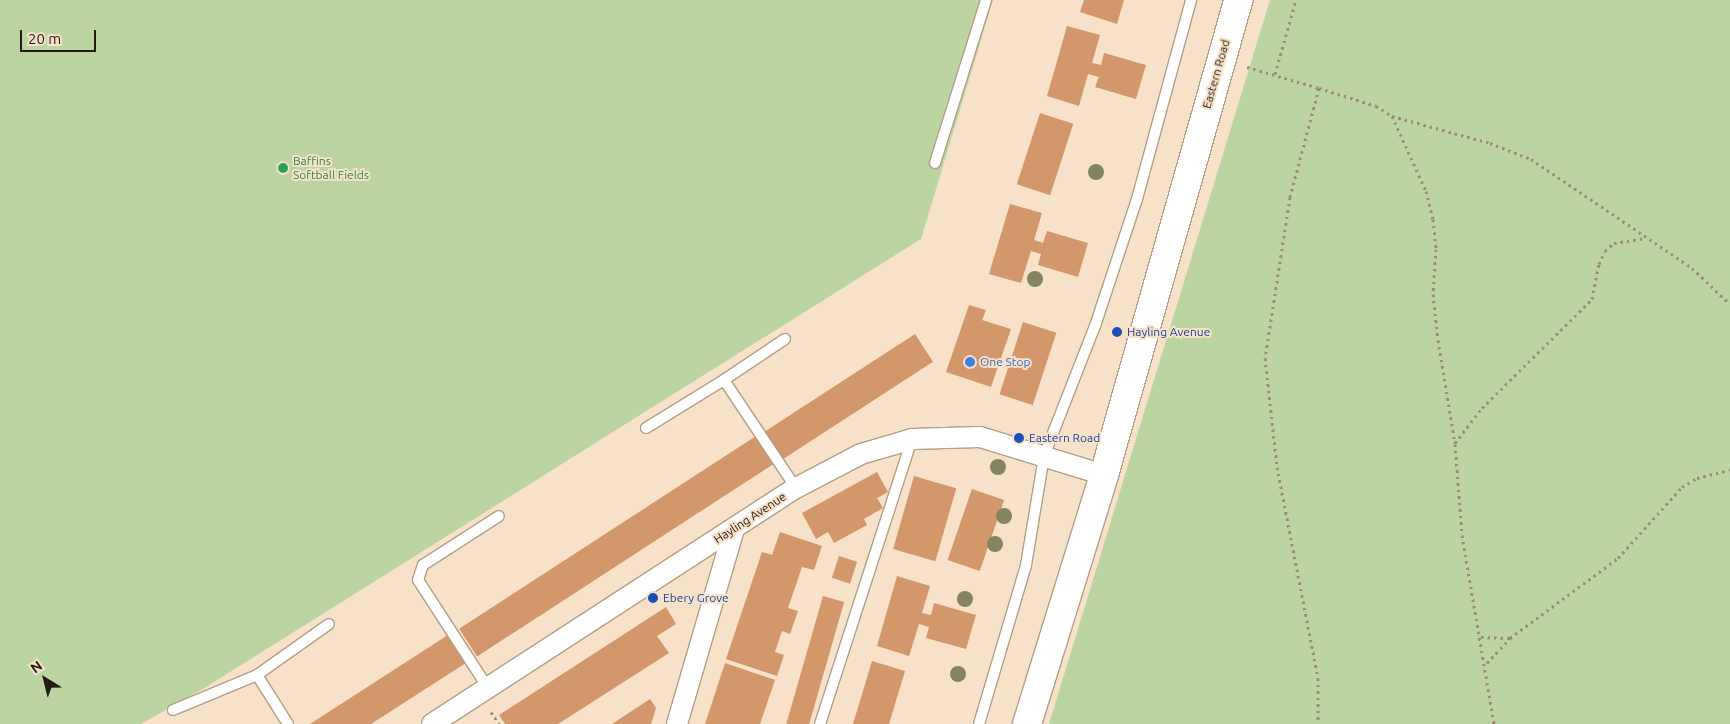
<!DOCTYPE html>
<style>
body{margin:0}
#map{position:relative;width:1730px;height:724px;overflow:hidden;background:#f7e1c8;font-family:Ubuntu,sans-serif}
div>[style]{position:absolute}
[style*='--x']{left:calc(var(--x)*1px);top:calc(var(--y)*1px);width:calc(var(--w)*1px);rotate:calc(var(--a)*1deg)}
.green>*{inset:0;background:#bcd4a0}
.building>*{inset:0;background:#d2976a;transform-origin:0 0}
.path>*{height:3px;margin-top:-1.5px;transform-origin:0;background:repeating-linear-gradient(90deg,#9b8b79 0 2.5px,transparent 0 6.5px)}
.roads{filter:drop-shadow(1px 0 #b39e86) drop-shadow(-1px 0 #b39e86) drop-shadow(0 1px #b39e86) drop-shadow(0 -1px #b39e86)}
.lane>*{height:10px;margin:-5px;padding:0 5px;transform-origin:5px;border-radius:5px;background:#fff}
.street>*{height:20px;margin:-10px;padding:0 10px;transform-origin:10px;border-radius:10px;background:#fff}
.primary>*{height:28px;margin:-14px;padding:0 14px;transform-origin:14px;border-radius:14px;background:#fff}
.trees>*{width:16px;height:16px;margin:-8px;border-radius:50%;background:#84845e}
.dots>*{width:14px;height:14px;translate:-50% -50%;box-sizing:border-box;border:2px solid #f7e1c8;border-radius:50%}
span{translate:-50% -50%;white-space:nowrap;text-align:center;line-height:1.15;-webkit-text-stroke:4px #f7e1c8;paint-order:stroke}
.street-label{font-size:12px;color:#231b12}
.leisure-label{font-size:12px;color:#27864d}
.left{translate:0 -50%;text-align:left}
.transit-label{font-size:12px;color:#164399}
.shop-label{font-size:12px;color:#366cbe}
.north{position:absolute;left:20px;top:654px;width:50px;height:50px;-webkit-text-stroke:4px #f7e1c8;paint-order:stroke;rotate:324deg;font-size:14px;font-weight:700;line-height:20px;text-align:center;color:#231b12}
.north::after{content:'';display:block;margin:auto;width:18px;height:22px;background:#231b12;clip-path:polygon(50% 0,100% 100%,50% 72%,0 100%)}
.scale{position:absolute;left:20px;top:30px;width:76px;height:22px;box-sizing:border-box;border:2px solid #231b12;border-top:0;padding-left:6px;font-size:15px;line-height:18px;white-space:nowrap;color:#231b12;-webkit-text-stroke:4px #f7e1c8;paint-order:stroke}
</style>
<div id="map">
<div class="green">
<i style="clip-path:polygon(0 0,993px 0,921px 239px,206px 687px,141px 724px,0 724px)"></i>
<i style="clip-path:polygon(1270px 0,1730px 0,1730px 724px,1049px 724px)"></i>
</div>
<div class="building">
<i style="clip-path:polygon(1084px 0,1124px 0,1117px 24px,1080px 12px)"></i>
<i style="clip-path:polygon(1067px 26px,1100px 35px,1092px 63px,1101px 65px,1104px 53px,1146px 65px,1136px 99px,1095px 87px,1099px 77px,1088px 74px,1079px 106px,1047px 96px)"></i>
<i style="left:1040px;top:113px;width:35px;height:75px;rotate:18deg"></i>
<i style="clip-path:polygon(1010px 204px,1042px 213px,1034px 240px,1043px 243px,1047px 231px,1088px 243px,1078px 277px,1038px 265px,1041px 254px,1031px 251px,1021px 283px,989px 274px)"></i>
<i style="clip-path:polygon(969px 305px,986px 310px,982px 320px,1011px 329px,991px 387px,946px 372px)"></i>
<i style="left:1023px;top:322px;width:35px;height:76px;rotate:18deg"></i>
<i style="left:915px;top:334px;width:33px;height:179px;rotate:57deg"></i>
<i style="left:756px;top:436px;width:33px;height:354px;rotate:57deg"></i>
<i style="clip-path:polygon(877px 472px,888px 492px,877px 498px,883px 508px,864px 519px,867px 525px,834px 543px,828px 532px,816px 539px,802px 513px)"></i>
<i style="left:914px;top:476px;width:44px;height:76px;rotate:16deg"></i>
<i style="left:972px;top:489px;width:34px;height:75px;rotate:19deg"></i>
<i style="clip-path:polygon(780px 532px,822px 546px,814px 570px,802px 567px,788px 608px,798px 611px,790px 634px,782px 631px,775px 652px,784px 655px,777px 676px,726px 659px,762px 552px,772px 555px)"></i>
<i style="left:839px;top:556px;width:19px;height:23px;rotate:18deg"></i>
<i style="clip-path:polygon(897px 576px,930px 586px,922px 613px,931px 615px,934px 603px,976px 615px,966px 649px,926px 638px,929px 627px,919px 624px,909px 656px,877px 646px)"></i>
<i style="left:823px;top:596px;width:22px;height:134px;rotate:16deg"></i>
<i style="clip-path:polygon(666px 607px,676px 624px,657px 636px,669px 653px,558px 724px,505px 724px,499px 715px)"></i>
<i style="clip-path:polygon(451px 633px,469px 661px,371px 724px,310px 724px)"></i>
<i style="clip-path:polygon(872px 661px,905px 671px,889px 724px,853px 724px)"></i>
<i style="clip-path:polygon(725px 663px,775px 680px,760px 724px,705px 724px)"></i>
<i style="clip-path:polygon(650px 699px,656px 708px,651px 724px,612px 724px)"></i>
</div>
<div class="path">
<i style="--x:1247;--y:67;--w:75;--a:16.3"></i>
<i style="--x:1319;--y:88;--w:113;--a:104.9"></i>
<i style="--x:1290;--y:197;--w:163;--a:98.8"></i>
<i style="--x:1265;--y:358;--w:110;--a:83.7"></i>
<i style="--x:1277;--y:467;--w:215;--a:79"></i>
<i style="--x:1318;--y:678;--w:46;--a:90"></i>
<i style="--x:1275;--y:74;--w:77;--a:-74.2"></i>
<i style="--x:1319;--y:88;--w:60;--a:17.5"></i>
<i style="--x:1376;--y:106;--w:19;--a:32"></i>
<i style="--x:1392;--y:116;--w:102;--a:15.4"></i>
<i style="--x:1490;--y:143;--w:44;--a:21.3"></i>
<i style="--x:1531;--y:159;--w:194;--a:34.1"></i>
<i style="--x:1692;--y:268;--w:52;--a:43.5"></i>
<i style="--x:1392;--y:116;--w:82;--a:65.6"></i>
<i style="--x:1426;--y:191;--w:29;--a:76"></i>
<i style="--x:1433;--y:219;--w:30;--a:84"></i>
<i style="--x:1436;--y:249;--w:45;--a:93.8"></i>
<i style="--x:1433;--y:294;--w:46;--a:83.8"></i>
<i style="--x:1438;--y:340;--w:105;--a:80.7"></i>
<i style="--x:1455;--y:444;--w:91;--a:85.6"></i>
<i style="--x:1462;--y:535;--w:192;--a:80.4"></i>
<i style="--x:1455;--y:443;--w:44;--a:-52.4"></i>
<i style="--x:1482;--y:408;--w:155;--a:-44.7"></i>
<i style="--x:1592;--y:299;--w:36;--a:-79"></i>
<i style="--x:1599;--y:264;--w:14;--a:-65"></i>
<i style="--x:1605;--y:251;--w:12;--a:-42"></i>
<i style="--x:1614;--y:243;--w:32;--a:-9"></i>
<i style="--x:1481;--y:637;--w:29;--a:2"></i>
<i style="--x:1487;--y:663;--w:34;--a:-47"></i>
<i style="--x:1510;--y:638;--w:134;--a:-36.5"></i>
<i style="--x:1618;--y:558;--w:96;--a:-48"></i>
<i style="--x:1682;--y:487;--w:17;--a:-31"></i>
<i style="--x:1697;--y:478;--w:34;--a:-14"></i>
<i style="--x:491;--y:712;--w:14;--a:56"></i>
</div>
<div class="roads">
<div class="lane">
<i style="--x:935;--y:163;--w:171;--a:-72.6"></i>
<i style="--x:785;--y:339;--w:73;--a:146.1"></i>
<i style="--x:724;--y:380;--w:130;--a:56.3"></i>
<i style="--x:646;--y:428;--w:92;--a:-31.6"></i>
<i style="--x:257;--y:675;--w:88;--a:-35.3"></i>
<i style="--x:488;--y:688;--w:129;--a:-122.9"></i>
<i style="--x:418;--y:580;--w:16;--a:-72"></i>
<i style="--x:423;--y:565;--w:90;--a:-32.8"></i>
<i style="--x:173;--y:710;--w:91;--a:-22.6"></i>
<i style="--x:257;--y:675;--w:58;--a:57.7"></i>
<i style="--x:820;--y:724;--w:299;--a:-72.1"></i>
<i style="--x:979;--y:724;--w:166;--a:-73.5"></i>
<i style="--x:1026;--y:565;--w:110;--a:-80.6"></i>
<i style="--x:1044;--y:456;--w:140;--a:-68.6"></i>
<i style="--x:1095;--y:326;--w:134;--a:-71.7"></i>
<i style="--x:1137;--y:199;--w:206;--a:-74.8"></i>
</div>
<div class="street">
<i style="--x:432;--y:724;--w:434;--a:-33"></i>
<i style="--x:796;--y:488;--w:73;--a:-27.6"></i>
<i style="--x:861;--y:454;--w:53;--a:-16.4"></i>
<i style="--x:912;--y:439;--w:68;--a:-1.7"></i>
<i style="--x:980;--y:437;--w:130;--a:17"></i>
<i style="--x:677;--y:724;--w:203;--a:-73.7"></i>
</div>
<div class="primary">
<i style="--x:1027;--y:724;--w:261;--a:-72.8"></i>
<i style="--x:1104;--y:475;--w:494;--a:-74.2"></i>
</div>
</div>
<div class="trees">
<i style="left:1096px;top:172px"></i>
<i style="left:1035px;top:279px"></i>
<i style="left:998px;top:467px"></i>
<i style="left:1004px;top:516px"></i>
<i style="left:995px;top:544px"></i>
<i style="left:965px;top:599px"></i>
<i style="left:958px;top:674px"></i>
</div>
<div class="dots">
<i style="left:283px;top:168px;background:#2e9e5b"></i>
<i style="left:1117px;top:332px;background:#1a4fb4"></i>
<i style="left:970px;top:362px;background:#3f7fe0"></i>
<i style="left:1019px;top:438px;background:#1a4fb4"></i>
<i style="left:653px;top:598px;background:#1a4fb4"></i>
</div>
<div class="street-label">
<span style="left:1216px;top:74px;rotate:-74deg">Eastern Road</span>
<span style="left:750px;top:518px;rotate:-33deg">Hayling Avenue</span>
</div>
<div class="leisure-label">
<span class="left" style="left:293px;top:168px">Baffins<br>Softball Fields</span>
</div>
<div class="transit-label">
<span class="left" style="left:1127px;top:332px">Hayling Avenue</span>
<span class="left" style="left:1029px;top:438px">Eastern Road</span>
<span class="left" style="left:663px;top:598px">Ebery Grove</span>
</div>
<div class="shop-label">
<span class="left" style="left:980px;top:362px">One Stop</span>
</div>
<div class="north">N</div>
<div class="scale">20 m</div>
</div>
